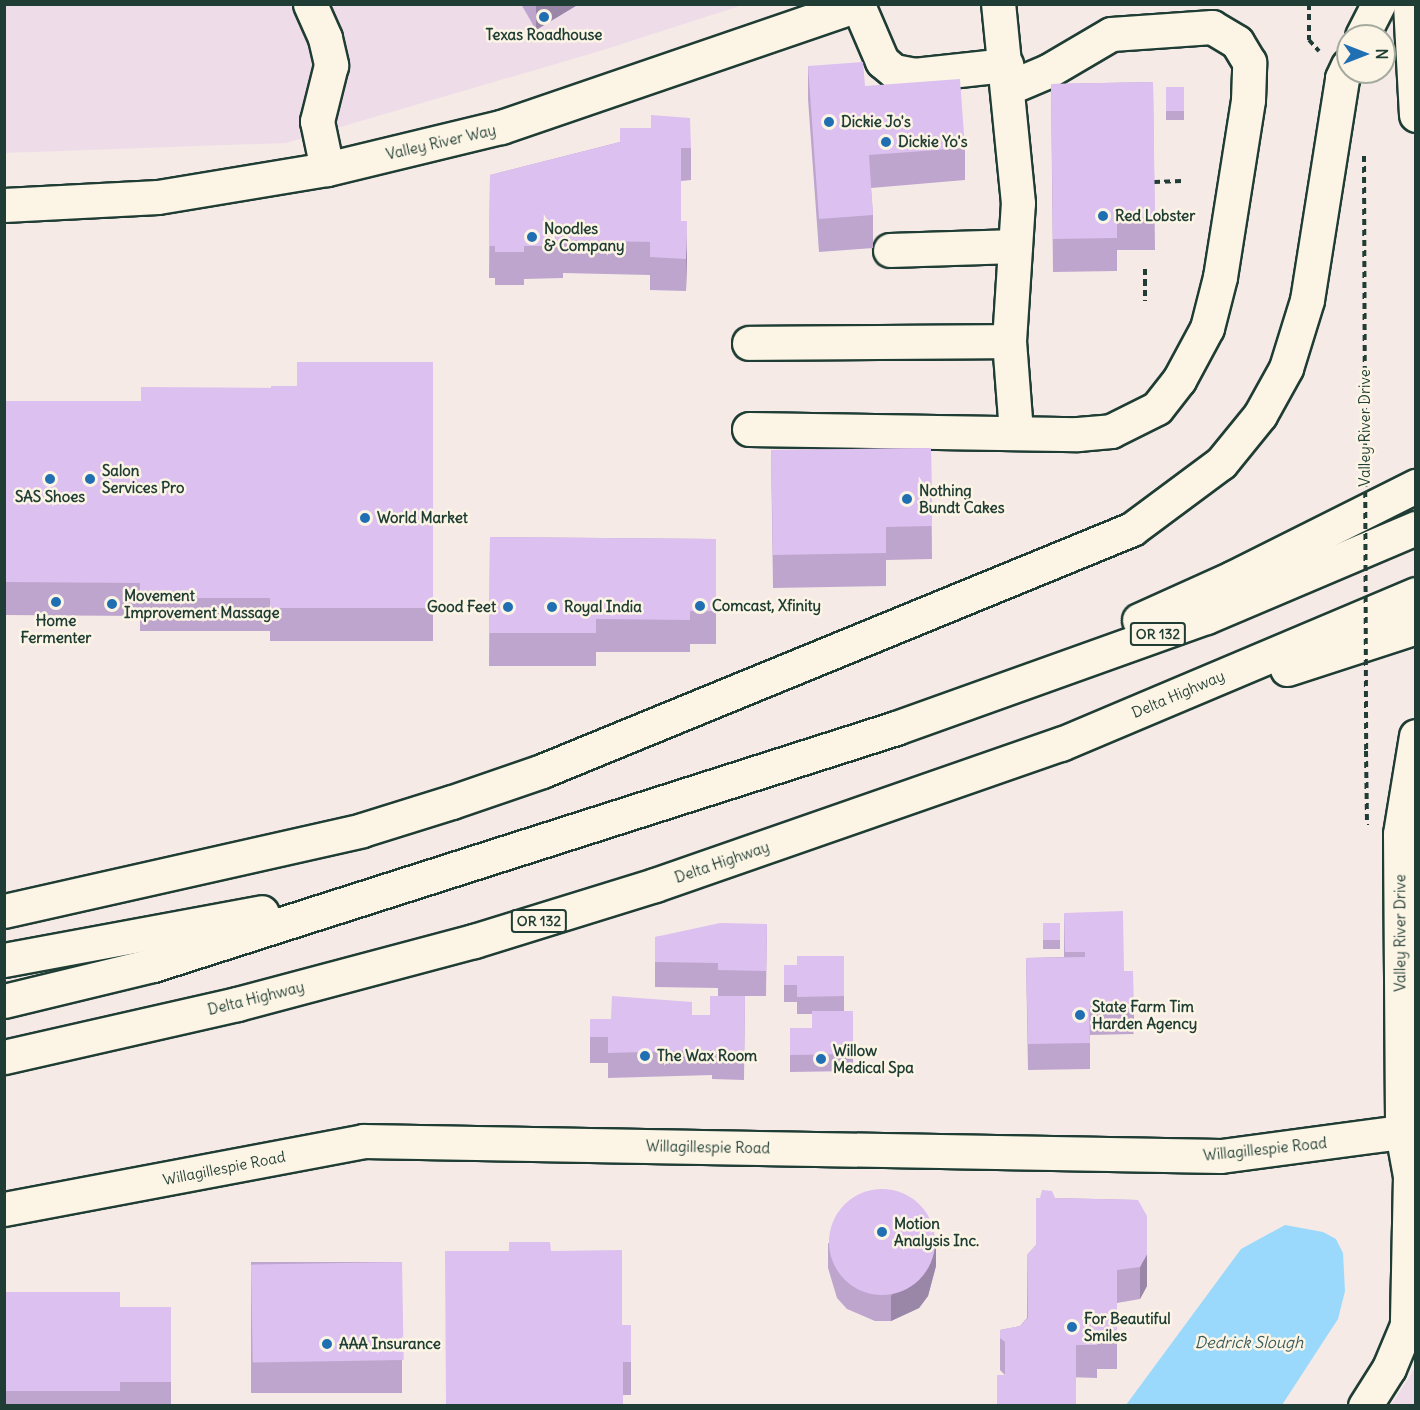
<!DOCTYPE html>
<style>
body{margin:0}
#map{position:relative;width:1420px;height:1410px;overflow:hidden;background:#f6eae7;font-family:Delius,sans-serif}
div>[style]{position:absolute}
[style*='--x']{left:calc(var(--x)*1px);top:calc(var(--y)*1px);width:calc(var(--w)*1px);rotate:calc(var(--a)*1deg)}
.built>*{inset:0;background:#eedde9}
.water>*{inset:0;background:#9ad9fc}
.path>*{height:4px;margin-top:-2px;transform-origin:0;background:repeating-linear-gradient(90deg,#1f3d34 0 6px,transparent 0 10.5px)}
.roads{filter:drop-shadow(2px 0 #1f3d34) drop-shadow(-2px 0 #1f3d34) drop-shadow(0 2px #1f3d34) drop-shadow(0 -2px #1f3d34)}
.minor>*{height:33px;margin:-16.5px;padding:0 16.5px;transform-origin:16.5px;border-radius:16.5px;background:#fcf5e5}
.major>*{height:33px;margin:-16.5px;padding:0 16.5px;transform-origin:16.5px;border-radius:16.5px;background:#fcf5e5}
.highway>*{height:33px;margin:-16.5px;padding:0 16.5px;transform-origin:16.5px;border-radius:16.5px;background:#fcf5e5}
.path-bridge>*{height:4px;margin-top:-2px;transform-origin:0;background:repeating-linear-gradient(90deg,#1f3d34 0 6px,transparent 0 10.5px)}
.wall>*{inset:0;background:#bda5ce;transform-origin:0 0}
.shaded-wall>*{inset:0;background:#9a86a7}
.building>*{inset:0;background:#dcc0ef;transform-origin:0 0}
.round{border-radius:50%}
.dots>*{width:16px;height:16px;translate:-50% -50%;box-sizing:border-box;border:3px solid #fcf5e5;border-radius:50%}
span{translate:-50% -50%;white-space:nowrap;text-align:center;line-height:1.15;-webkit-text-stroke:5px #fcf5e5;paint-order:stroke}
.shield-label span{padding:2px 4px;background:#fcf5e5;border:2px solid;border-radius:4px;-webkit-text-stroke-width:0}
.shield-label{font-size:14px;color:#1f3d34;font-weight:700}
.poi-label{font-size:15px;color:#1f3d34;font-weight:700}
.left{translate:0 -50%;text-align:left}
.right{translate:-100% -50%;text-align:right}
.street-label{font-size:15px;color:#1f3d34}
.water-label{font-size:16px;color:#385c5c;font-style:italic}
.frame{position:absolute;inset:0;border:6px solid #1f3d34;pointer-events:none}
.north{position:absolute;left:1336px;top:24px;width:60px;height:60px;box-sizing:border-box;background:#fcf5e5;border:2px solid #a4ab9e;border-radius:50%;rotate:90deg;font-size:16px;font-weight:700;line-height:24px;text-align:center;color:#1f3d34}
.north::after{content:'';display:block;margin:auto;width:21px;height:27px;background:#1f6fb2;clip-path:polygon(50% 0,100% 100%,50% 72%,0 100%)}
</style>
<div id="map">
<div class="built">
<i style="clip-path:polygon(4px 5px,743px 5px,600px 51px,286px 143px,5px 153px)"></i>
<i style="clip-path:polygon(1415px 1368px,1415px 1405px,1391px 1405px)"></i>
</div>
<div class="water">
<i style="clip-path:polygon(1285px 1225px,1323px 1232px,1336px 1239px,1343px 1253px,1345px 1291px,1338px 1319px,1282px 1405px,1126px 1405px,1241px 1249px)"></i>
</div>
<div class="path">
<i style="--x:1309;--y:4;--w:36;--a:90"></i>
<i style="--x:1309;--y:40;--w:15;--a:48"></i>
<i style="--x:1364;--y:156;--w:262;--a:89.8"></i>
<i style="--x:1154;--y:182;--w:28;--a:-2"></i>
<i style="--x:1145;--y:269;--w:32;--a:90"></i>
<i style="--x:1366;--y:751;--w:74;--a:89.2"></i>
</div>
<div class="roads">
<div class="minor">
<i style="--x:310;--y:4;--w:37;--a:66"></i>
<i style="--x:325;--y:38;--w:28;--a:77"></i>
<i style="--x:331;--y:65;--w:58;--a:104"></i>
<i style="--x:317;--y:121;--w:49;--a:78.2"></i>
<i style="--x:858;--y:5;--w:61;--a:66.8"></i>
<i style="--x:882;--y:61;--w:16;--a:40"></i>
<i style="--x:894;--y:71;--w:20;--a:11"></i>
<i style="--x:914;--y:75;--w:93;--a:-6.2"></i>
<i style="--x:4;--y:205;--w:154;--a:-3"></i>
<i style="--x:158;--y:197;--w:171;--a:-9.4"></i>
<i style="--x:327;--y:169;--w:179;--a:-13.6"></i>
<i style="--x:501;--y:127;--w:379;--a:-18.9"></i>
<i style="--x:890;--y:250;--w:125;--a:-1.8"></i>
<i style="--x:1009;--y:341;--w:90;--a:85.6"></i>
<i style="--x:749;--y:343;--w:260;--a:-0.4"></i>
<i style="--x:1009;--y:341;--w:138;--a:-86.3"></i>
<i style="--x:1018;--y:203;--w:200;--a:-95.7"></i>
<i style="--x:749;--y:429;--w:329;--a:0.9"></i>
<i style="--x:1078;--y:434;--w:33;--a:-5"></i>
<i style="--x:1111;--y:431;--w:51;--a:-26.6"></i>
<i style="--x:1157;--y:408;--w:36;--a:-52"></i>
<i style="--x:1179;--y:380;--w:59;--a:-61.7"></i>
<i style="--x:1207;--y:328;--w:53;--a:-75.7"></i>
<i style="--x:1220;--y:277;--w:179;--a:-81"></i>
<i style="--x:1248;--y:100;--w:38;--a:-88"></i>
<i style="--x:1249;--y:62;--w:23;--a:-121"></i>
<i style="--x:1237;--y:42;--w:29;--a:-149"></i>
<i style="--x:1212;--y:27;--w:101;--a:176"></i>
<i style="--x:1111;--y:34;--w:73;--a:149.6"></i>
<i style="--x:1048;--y:71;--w:43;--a:157"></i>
<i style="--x:4;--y:1209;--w:365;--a:-10.7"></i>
<i style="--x:363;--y:1141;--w:858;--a:1"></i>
<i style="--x:1221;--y:1156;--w:183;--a:-7.6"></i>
<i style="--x:1402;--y:1132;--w:45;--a:79.7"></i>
<i style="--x:1410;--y:1176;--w:149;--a:91.2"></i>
<i style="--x:1407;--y:1325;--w:47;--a:112.7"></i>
<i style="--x:1389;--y:1368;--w:45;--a:122.3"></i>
</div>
<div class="major">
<i style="--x:1410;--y:4;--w:111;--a:86.9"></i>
<i style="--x:1416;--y:736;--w:99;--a:99.3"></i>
<i style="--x:1400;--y:834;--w:298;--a:89.6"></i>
<i style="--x:1402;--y:1132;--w:14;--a:-8"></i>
</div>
<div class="highway">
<i style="--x:1362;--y:36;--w:36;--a:-63"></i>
<i style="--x:1139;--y:620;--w:102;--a:-24.3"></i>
<i style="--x:1232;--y:578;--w:206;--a:-26.6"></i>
<i style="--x:1287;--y:669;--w:136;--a:-18"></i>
<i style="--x:4;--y:911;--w:367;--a:-12.7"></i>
<i style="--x:362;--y:830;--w:94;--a:-17.3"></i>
<i style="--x:452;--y:802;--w:95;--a:-19"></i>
<i style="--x:542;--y:771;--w:638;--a:-22.3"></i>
<i style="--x:1132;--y:529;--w:111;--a:-36.6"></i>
<i style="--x:1221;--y:463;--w:62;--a:-50.9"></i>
<i style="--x:1260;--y:415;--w:54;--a:-61"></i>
<i style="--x:1286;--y:368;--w:71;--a:-72.8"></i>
<i style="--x:1307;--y:300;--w:225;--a:-81"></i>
<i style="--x:1342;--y:78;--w:14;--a:-65"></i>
<i style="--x:4;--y:960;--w:262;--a:-10.5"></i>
<i style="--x:4;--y:1001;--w:153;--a:-13.6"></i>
<i style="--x:153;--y:965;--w:780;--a:-17.69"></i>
<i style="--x:896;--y:728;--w:329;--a:-19.7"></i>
<i style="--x:1206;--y:617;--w:228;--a:-23"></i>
<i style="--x:4;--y:1057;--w:239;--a:-12.8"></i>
<i style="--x:237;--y:1004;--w:245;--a:-14.9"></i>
<i style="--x:474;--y:941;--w:189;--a:-17.2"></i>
<i style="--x:655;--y:885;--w:430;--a:-19.2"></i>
<i style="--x:1061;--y:744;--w:385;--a:-22.9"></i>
</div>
</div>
<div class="path-bridge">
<i style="--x:1365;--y:418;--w:333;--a:89.8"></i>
</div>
<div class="wall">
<i style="clip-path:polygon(521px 4px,579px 4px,536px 30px)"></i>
<i style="clip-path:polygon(808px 66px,865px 86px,965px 148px,965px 180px,871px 188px,873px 215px,873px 248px,819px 252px,808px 99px)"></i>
<i style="clip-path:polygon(1153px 82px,1155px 250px,1117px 250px,1117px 271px,1053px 272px,1051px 84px)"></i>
<i style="left:1166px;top:87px;width:18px;height:33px"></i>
<i style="clip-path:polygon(620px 142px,691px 148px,691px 180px,681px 181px,681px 221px,687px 254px,686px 291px,650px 290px,650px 275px,563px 273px,563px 278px,524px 279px,524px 285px,495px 285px,495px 278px,489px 278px,490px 175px)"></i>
<i style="clip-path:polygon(433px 362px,433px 641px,270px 641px,270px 631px,140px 631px,140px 616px,4px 615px,4px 401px,141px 401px,297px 386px)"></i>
<i style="clip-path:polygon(931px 448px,932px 559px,886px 560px,886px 586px,773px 588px,771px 450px)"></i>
<i style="clip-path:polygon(490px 537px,716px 539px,716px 644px,690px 644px,690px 652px,596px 652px,596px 666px,489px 666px)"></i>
<i style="clip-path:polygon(1064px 913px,1124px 971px,1134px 1009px,1134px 1034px,1090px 1035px,1090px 1069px,1028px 1070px,1026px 958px,1064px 957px)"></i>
<i style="left:1043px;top:923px;width:17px;height:26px"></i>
<i style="clip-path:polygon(767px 924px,766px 996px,718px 996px,718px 988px,655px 987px,655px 937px)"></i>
<i style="clip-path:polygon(844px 956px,844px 1011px,853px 1011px,853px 1071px,790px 1072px,790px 1028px,812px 1028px,812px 1014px,797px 1014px,797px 1002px,784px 1002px,784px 965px,797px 965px)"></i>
<i style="clip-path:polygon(745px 996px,744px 1080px,712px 1079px,712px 1075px,608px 1078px,608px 1063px,590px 1063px,590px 1019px,611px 1019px,692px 1015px,710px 1015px)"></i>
<i style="clip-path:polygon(1055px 1198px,1138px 1200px,1147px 1286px,1140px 1299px,1117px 1303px,1117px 1369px,1097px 1369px,1097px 1378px,1005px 1375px,1000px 1370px,1000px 1330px,1020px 1326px,1027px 1318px,1027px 1255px,1036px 1245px)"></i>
<i style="clip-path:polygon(828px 1243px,936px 1266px,928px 1296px,919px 1308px,891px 1321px,875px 1321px,847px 1309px,837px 1298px,828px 1268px)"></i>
<i style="clip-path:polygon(551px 1251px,622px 1325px,631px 1362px,631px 1395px,623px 1395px)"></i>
<i style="left:402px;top:1262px;width:131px;height:151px;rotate:90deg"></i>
<i style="clip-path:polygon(4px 1292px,120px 1307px,171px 1307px,171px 1406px,4px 1406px)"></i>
</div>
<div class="shaded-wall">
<i style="clip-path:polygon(536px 4px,579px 4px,536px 30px)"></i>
<i style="clip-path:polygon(687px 221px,687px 254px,686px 291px,686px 259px)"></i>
<i style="clip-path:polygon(936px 1241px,936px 1266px,928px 1296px,919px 1308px,891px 1321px,891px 1296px)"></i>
<i style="clip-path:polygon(1147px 1254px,1147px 1286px,1140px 1299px,1140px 1267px)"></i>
</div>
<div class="building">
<i style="clip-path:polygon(863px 62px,865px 86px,960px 79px,965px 148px,869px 155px,873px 215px,819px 219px,808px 66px)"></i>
<i style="clip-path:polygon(1153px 82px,1155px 217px,1117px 218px,1117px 238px,1053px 239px,1051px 84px)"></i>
<i style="left:1166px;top:87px;width:18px;height:24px"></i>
<i style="clip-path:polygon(651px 115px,690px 118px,691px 148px,681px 148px,681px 221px,687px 221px,686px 259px,650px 257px,650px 242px,563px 240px,563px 246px,524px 246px,524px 252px,495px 252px,495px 246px,489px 246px,490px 175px,620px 142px,620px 128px,651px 128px)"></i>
<i style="clip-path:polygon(297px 362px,433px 362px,433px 608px,270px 608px,270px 598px,140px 598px,140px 583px,4px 582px,4px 401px,141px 401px,141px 387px,297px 388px)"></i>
<i style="left:271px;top:386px;width:26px;height:2px"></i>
<i style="clip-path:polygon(931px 448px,932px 526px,886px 527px,886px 553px,773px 555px,771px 450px)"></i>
<i style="clip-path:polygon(490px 537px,716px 539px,716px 611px,690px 611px,690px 620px,596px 619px,596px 633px,489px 633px)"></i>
<i style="clip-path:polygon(1123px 911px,1124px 971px,1133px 971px,1134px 1009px,1089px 1009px,1090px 1043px,1028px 1044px,1026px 958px,1085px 957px,1085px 952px,1065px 952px,1064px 913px)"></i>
<i style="clip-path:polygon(720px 923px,767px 924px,766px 971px,718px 970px,718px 963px,655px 962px,655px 937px)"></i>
<i style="left:1043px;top:923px;width:17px;height:17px"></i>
<i style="clip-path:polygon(797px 956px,844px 956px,844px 996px,797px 997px,797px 985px,784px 985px,784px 965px,797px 965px)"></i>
<i style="clip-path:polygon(612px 996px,692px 1002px,692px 1015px,710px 1015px,710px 996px,745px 996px,744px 1054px,712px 1054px,712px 1050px,608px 1053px,608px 1037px,590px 1037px,590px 1019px,611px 1019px)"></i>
<i style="clip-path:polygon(812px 1011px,853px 1011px,853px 1054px,790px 1055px,790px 1028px,812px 1028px)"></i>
<i class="round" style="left:829px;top:1189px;width:106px;height:106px"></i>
<i style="clip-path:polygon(1042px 1190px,1052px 1191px,1055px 1198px,1138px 1200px,1147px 1216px,1147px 1254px,1140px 1267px,1117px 1270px,1117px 1336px,1097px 1336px,1097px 1345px,1076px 1345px,1076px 1406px,997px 1406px,997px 1375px,1005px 1375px,1005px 1342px,1000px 1338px,1000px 1330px,1020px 1326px,1028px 1318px,1027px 1255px,1036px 1245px,1036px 1198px,1040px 1198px)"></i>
<i style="clip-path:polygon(509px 1242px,550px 1242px,551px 1251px,622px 1250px,622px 1325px,631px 1325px,631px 1362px,623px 1362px,623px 1406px,446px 1406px,445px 1251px,509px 1251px)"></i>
<i style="left:402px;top:1262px;width:98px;height:151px;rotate:89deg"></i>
<i style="clip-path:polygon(4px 1292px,120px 1292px,120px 1307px,171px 1307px,171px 1382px,120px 1382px,120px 1391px,4px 1391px)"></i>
</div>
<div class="dots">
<i style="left:544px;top:17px;background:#1f6fb2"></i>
<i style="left:829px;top:122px;background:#1f6fb2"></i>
<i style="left:886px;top:142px;background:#1f6fb2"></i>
<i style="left:1103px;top:216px;background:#1f6fb2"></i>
<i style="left:532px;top:237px;background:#1f6fb2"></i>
<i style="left:50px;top:479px;background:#1f6fb2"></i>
<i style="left:90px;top:479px;background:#1f6fb2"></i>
<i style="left:907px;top:499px;background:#1f6fb2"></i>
<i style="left:365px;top:518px;background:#1f6fb2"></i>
<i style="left:56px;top:602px;background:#1f6fb2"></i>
<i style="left:112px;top:604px;background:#1f6fb2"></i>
<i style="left:700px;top:606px;background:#1f6fb2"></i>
<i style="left:508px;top:607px;background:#1f6fb2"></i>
<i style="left:552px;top:607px;background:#1f6fb2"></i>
<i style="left:1080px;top:1015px;background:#1f6fb2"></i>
<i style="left:645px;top:1056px;background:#1f6fb2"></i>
<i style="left:821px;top:1059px;background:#1f6fb2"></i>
<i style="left:882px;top:1232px;background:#1f6fb2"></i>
<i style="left:1072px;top:1327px;background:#1f6fb2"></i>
<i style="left:327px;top:1344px;background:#1f6fb2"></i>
</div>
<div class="shield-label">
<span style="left:1158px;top:634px">OR 132</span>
<span style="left:539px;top:921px">OR 132</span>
</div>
<div class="poi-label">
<span style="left:544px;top:35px">Texas Roadhouse</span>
<span class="left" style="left:841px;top:122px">Dickie Jo's</span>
<span class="left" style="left:898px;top:142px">Dickie Yo's</span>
<span class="left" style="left:1115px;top:216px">Red Lobster</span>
<span class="left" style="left:544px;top:237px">Noodles<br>&amp; Company</span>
<span class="left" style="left:102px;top:479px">Salon<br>Services Pro</span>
<span class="left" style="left:919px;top:499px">Nothing<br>Bundt Cakes</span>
<span style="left:50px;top:497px">SAS Shoes</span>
<span class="left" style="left:377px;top:518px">World Market</span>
<span class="left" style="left:124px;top:604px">Movement<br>Improvement Massage</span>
<span class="left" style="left:712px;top:606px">Comcast, Xfinity</span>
<span class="right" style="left:496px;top:607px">Good Feet</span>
<span class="left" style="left:564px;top:607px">Royal India</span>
<span style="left:56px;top:629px">Home<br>Fermenter</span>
<span class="left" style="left:1092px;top:1015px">State Farm Tim<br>Harden Agency</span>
<span class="left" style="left:833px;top:1059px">Willow<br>Medical Spa</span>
<span class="left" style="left:657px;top:1056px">The Wax Room</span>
<span class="left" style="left:894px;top:1232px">Motion<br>Analysis Inc.</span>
<span class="left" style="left:1084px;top:1327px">For Beautiful<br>Smiles</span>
<span class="left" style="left:339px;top:1344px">AAA Insurance</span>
</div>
<div class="street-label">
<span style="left:441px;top:142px;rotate:-13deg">Valley River Way</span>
<span style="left:1365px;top:428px;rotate:-90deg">Valley River Drive</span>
<span style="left:1178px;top:694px;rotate:-23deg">Delta Highway</span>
<span style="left:722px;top:862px;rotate:-19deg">Delta Highway</span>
<span style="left:1400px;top:933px;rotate:-90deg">Valley River Drive</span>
<span style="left:256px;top:998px;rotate:-14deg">Delta Highway</span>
<span style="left:708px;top:1147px;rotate:1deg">Willagillespie Road</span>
<span style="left:1265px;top:1149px;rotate:-6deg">Willagillespie Road</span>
<span style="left:224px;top:1168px;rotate:-11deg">Willagillespie Road</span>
</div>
<div class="water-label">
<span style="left:1249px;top:1342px">Dedrick Slough</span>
</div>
<div class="frame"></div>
<div class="north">N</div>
</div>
